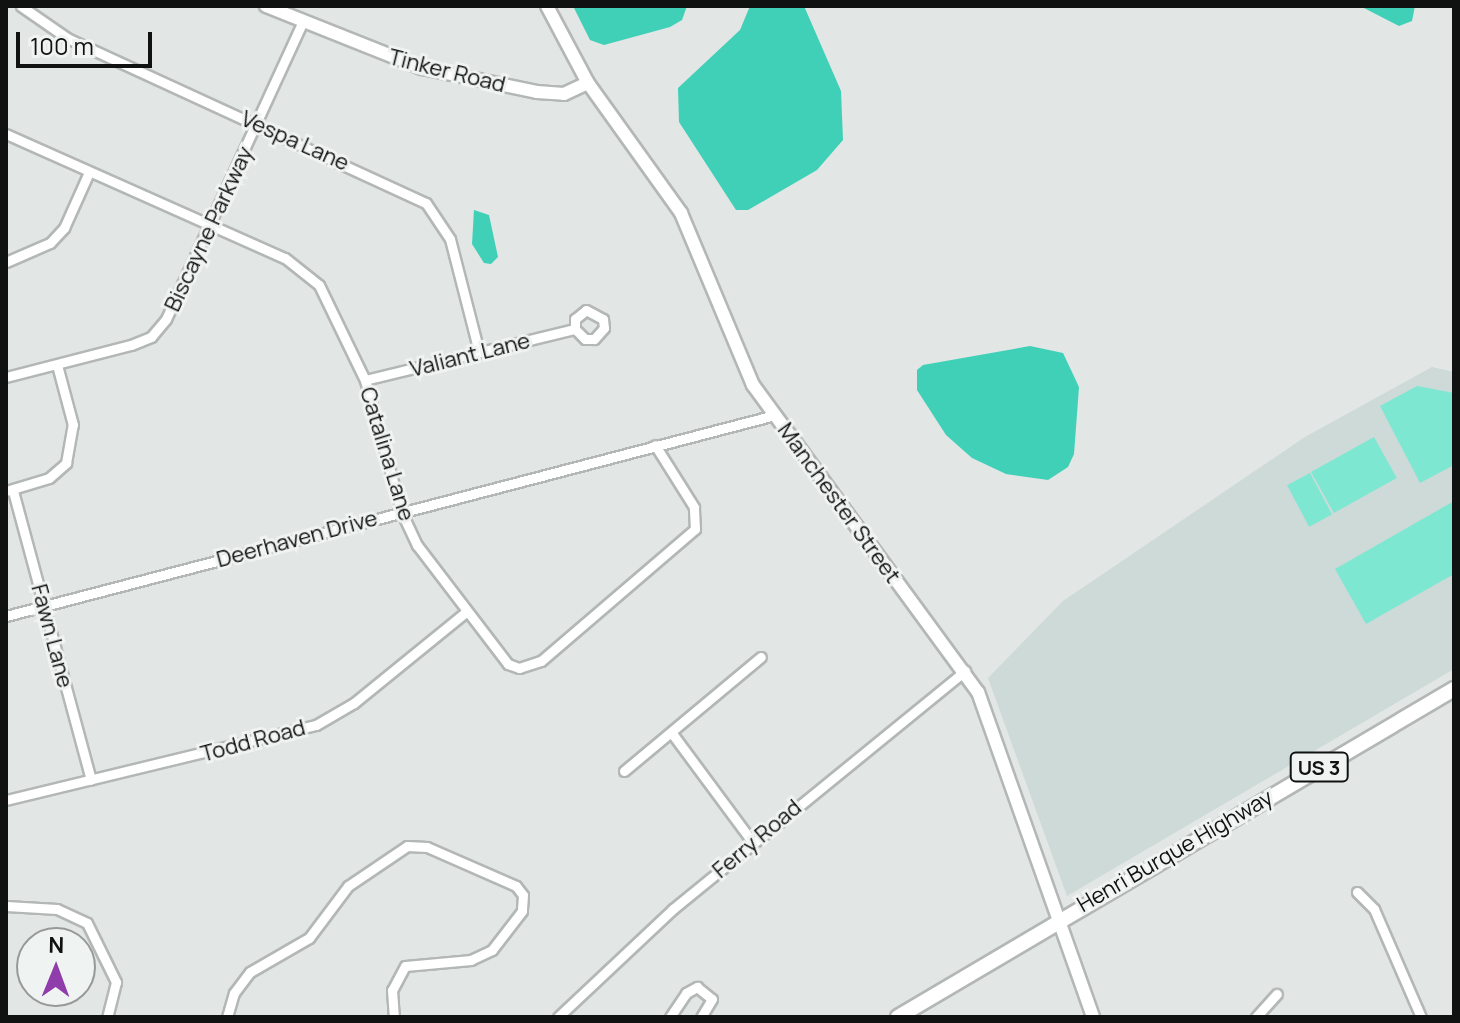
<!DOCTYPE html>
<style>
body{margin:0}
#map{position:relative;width:1460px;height:1023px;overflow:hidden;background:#e2e6e5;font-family:Manrope,sans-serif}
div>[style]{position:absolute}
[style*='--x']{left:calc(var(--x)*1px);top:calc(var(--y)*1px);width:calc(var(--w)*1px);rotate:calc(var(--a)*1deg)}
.built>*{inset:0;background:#cddad7}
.green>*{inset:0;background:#7ee7d2;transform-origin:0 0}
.water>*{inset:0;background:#3fd0b7}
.roads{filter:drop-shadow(2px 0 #b3b7b6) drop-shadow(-2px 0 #b3b7b6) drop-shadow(0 2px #b3b7b6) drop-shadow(0 -2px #b3b7b6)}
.street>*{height:9px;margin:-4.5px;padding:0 4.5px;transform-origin:4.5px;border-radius:4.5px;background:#fff}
.secondary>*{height:12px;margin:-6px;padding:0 6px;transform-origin:6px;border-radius:6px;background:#fff}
.primary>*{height:14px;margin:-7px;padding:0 7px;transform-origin:7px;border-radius:7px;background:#fff}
span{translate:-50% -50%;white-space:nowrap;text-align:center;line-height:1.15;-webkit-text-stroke:6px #eff3f2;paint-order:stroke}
.shield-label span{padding:2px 6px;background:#eff3f2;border:2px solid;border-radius:6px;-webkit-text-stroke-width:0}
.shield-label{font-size:20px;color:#101211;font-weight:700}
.street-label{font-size:22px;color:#101211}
.frame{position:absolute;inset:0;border:8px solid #101211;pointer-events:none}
.north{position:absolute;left:16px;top:927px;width:80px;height:80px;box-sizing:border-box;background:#eff3f2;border:2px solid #969998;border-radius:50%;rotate:1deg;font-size:22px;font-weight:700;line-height:32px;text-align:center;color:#101211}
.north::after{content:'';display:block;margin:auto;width:28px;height:36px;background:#903dac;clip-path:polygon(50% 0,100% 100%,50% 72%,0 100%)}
.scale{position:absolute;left:16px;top:32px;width:136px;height:36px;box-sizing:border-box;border:4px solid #101211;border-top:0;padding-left:10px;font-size:24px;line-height:28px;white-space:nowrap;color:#101211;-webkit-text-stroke:6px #eff3f2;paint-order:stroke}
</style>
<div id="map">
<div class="built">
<i style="clip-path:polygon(1432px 367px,1454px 372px,1454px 669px,1067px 896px,988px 678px,1063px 601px,1305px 437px)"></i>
</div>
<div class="green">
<i style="clip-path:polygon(1417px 386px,1454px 393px,1454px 465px,1420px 483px,1380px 406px)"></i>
<i style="left:1374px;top:437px;width:47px;height:72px;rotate:61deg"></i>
<i style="left:1310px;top:473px;width:47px;height:26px;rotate:62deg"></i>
<i style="clip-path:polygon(1454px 501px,1454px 574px,1366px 624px,1335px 569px)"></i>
</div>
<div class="water">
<i style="clip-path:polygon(573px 6px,687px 6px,682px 20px,670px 27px,604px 45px,590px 40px)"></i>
<i style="clip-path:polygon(750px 6px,804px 6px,841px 91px,843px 140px,817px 170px,748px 210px,736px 210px,679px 122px,678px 88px,740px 30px)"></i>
<i style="clip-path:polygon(1360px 6px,1415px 6px,1412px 21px,1399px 26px)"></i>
<i style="clip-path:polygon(474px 210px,489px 215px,498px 257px,491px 264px,484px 263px,472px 244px)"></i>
<i style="clip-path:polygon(1030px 346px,1063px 353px,1079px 387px,1074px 454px,1068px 467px,1048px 480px,1006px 474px,972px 458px,946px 435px,917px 390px,917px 370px,923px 365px)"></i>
</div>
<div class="roads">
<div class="street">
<i style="--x:21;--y:6;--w:56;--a:34.8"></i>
<i style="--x:67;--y:38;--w:395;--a:24.7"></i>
<i style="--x:426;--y:203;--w:43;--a:56.3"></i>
<i style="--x:450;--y:239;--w:117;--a:75.6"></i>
<i style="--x:6;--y:134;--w:305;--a:24"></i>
<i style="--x:285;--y:258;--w:43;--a:38.5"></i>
<i style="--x:319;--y:285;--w:106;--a:64.2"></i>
<i style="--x:365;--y:380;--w:136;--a:74.6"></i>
<i style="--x:401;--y:511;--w:38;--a:65"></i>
<i style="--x:417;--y:545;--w:150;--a:52.6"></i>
<i style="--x:508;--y:664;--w:12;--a:20"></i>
<i style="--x:519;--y:668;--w:23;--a:-18"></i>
<i style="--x:541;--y:661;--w:203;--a:-40.6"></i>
<i style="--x:695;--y:529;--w:22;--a:-93"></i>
<i style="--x:694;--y:507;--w:73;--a:-122.2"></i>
<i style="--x:6;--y:262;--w:48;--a:-23.4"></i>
<i style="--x:50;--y:243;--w:21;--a:-47"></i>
<i style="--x:64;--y:228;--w:61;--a:-65.9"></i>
<i style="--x:6;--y:377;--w:129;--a:-14.4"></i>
<i style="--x:131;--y:345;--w:22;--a:-22"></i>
<i style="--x:151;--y:337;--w:23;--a:-50"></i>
<i style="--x:166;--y:319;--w:326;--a:-65.3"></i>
<i style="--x:365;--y:380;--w:216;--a:-13.7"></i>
<i style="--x:575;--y:329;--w:10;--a:-90"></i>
<i style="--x:575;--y:319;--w:14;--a:-39"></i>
<i style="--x:586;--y:310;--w:19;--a:28"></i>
<i style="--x:603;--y:319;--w:9;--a:84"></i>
<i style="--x:604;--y:328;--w:15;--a:132"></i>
<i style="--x:594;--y:339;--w:9;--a:180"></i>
<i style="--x:585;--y:339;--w:14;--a:-135"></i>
<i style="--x:6;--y:491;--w:45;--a:-16.8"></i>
<i style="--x:49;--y:478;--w:23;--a:-41"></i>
<i style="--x:66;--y:463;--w:39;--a:-80"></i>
<i style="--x:73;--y:425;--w:62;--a:-104.9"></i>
<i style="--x:13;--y:491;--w:299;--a:74.9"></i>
<i style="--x:6;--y:616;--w:795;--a:-14.65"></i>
<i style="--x:671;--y:732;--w:138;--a:53.5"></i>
<i style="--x:624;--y:771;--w:178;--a:-39.8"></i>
<i style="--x:6;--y:800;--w:319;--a:-13.6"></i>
<i style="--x:316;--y:725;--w:44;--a:-30.1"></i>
<i style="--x:354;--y:703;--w:144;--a:-39.1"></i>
<i style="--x:1357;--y:892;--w:24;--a:45"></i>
<i style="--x:1374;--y:909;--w:118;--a:66.5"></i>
<i style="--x:6;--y:906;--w:51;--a:3.4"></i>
<i style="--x:57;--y:909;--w:33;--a:25"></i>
<i style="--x:87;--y:923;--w:66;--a:63.8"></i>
<i style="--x:116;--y:982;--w:36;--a:104"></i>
<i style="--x:227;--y:1017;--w:25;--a:-74"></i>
<i style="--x:234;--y:993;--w:26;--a:-53"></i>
<i style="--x:250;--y:972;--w:68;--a:-30"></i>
<i style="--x:309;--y:938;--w:65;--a:-53.1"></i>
<i style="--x:348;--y:886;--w:71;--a:-34.1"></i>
<i style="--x:407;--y:846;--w:20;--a:3"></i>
<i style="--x:427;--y:847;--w:97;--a:23.7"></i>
<i style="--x:516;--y:886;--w:11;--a:52"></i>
<i style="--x:523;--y:895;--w:16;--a:94"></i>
<i style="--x:522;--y:911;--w:49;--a:127.6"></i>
<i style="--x:492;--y:950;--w:23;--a:155"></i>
<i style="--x:471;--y:960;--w:66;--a:174.8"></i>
<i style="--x:405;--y:966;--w:27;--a:118"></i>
<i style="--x:392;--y:990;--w:27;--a:86"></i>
<i style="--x:558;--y:1017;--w:158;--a:-43.2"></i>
<i style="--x:673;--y:909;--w:377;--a:-39.2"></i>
<i style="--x:670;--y:1017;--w:29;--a:-56"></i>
<i style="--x:686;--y:993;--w:13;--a:-29"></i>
<i style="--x:697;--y:987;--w:19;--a:39"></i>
<i style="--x:712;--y:999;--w:21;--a:121"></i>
<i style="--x:1256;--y:1017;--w:31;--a:-48"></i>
</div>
<div class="secondary">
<i style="--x:266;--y:6;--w:168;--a:21.7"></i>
<i style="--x:422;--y:68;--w:117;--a:11.8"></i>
<i style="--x:537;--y:92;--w:27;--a:4"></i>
<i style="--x:564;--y:94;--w:26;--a:-25"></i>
<i style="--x:547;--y:6;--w:87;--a:62"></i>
<i style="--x:588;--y:83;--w:160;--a:54.4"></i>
<i style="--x:681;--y:213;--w:186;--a:67.3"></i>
<i style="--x:753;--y:385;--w:381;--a:53.8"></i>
<i style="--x:978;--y:692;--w:345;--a:70.5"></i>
</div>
<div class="primary">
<i style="--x:898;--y:1017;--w:646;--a:-30.54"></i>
</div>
</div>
<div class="shield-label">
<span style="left:1319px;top:767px">US 3</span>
</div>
<div class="street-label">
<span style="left:447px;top:71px;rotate:14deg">Tinker Road</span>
<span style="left:295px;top:141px;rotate:24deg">Vespa Lane</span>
<span style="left:209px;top:229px;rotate:-65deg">Biscayne Parkway</span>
<span style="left:470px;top:355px;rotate:-14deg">Valiant Lane</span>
<span style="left:387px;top:454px;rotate:73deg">Catalina Lane</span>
<span style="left:839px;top:503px;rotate:54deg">Manchester Street</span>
<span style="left:297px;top:539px;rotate:-15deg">Deerhaven Drive</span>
<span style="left:52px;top:636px;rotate:75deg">Fawn Lane</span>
<span style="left:253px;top:741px;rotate:-15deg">Todd Road</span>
<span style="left:757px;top:839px;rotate:-40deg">Ferry Road</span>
<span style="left:1175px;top:851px;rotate:-30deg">Henri Burque Highway</span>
</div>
<div class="frame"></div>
<div class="north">N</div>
<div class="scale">100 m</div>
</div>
